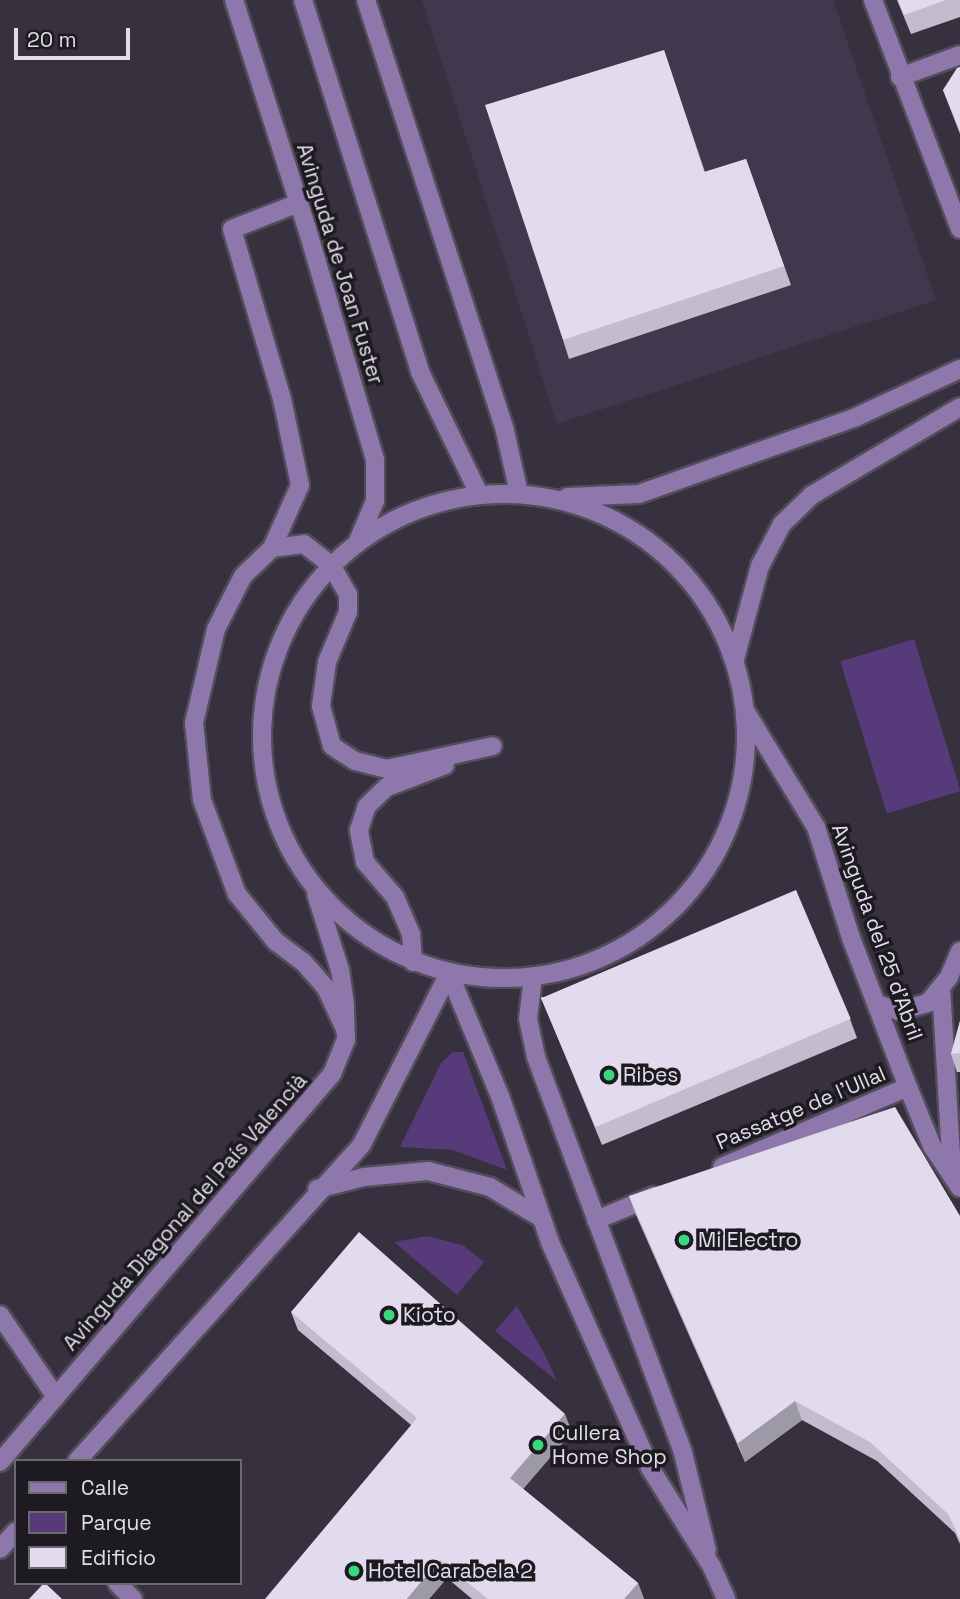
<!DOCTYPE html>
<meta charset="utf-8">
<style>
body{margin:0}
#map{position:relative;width:960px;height:1599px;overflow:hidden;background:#37313f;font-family:"Space Grotesk",sans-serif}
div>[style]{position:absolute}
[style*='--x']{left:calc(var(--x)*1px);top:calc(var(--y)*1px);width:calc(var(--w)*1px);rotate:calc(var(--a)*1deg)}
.built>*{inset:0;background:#40384c}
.green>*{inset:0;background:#573a79;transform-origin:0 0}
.roads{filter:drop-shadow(2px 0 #524d5a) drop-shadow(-2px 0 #524d5a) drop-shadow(0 2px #524d5a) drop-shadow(0 -2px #524d5a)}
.minor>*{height:18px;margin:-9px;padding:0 9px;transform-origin:9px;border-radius:9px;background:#8d77ab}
.minor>.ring{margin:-9px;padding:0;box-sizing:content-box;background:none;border:18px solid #8d77ab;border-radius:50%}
.wall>*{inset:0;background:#c2bccc}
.shaded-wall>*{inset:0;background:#9e99a6}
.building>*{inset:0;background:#e2dbed;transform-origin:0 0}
.dots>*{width:19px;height:19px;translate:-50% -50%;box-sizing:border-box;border:4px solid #1d1a21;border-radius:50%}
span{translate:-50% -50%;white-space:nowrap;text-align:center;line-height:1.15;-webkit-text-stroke:7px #1d1a21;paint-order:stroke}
.street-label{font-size:21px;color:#e2dee8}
.poi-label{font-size:21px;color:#e2dee8}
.left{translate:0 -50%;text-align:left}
.legend{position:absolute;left:14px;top:1459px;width:228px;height:126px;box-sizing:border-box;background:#1d1a21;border:2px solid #6c6871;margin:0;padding:9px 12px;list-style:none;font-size:21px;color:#e2dee8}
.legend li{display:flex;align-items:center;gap:14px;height:35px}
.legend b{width:35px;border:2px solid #6c6871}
.scale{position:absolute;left:14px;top:28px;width:116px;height:32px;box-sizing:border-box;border:4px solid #e2dee8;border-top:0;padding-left:9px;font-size:21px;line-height:24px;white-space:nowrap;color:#e2dee8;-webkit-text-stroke:5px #1d1a21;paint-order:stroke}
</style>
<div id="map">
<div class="built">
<i style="clip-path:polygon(422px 0,833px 0,936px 300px,557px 424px)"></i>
</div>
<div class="green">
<i style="left:914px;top:639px;width:159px;height:77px;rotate:73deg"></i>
<i style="clip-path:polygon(453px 1052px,463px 1052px,507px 1170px,453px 1150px,400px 1147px,441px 1063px)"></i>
<i style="clip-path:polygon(428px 1236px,464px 1246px,484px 1262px,457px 1295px,394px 1242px)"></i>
<i style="clip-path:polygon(517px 1306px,544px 1353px,557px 1381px,495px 1331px)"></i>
</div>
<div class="roads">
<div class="minor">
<i style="--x:234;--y:0;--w:236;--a:72.3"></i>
<i style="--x:306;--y:225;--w:245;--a:73.6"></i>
<i style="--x:375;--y:460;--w:41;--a:90"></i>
<i style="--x:375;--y:501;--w:43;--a:113"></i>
<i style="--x:303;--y:0;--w:390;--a:72.5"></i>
<i style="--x:420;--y:372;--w:136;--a:64.2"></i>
<i style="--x:366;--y:0;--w:453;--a:72.1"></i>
<i style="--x:505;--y:431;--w:64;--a:77.3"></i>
<i style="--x:873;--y:0;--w:245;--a:69.2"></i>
<i style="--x:900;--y:77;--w:64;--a:-20.1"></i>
<i class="ring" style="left:262px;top:494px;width:466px;height:466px"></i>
<i style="--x:567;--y:497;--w:72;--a:-2.4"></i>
<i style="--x:639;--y:494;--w:230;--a:-19.5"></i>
<i style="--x:856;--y:417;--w:115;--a:-24.8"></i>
<i style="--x:272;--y:548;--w:69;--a:-66"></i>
<i style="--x:300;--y:485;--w:88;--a:-101.8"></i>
<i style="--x:282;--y:399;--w:177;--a:-106.4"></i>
<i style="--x:232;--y:229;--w:72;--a:-21.2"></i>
<i style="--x:735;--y:659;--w:96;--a:-75"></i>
<i style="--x:760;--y:566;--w:47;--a:-62.4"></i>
<i style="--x:782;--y:524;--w:42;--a:-44"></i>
<i style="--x:812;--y:495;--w:172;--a:-30.7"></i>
<i style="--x:746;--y:712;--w:135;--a:58.7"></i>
<i style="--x:816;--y:827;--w:116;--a:72.5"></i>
<i style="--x:851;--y:938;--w:160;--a:69.1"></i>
<i style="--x:908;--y:1087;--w:64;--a:67.9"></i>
<i style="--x:932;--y:1146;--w:50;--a:56.3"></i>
<i style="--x:413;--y:962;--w:28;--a:-94"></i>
<i style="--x:411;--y:934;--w:40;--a:-113.4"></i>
<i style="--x:395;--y:897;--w:46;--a:-130.6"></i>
<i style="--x:365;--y:862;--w:33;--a:-101"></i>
<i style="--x:359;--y:830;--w:25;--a:-72"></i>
<i style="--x:367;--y:806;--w:28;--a:-44"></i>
<i style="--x:387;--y:787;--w:62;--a:-20.8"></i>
<i style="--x:449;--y:973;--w:133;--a:67.5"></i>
<i style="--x:500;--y:1096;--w:154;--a:71.1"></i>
<i style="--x:550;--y:1242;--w:247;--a:66.1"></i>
<i style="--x:650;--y:1468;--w:117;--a:57.9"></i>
<i style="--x:712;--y:1567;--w:35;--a:66"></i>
<i style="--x:533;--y:977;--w:42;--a:96.8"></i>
<i style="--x:528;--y:1019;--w:39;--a:78"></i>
<i style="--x:536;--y:1057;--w:422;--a:69.6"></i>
<i style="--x:683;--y:1453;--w:100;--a:76.1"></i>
<i style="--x:941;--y:987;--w:186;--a:86.6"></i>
<i style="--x:877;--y:1004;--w:22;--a:18"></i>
<i style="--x:898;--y:1011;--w:31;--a:-15"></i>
<i style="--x:928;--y:1003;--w:33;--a:-51"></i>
<i style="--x:949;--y:977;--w:28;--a:-67"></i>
<i style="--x:345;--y:1029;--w:45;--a:-114.9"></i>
<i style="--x:326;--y:988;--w:35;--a:-131"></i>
<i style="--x:303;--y:962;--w:34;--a:-143"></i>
<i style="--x:276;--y:942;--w:62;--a:-129.1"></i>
<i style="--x:237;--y:894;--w:100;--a:-110.4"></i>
<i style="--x:202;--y:800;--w:77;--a:-95.9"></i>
<i style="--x:194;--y:723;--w:97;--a:-76.8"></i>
<i style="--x:216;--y:629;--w:59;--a:-63"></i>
<i style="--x:243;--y:576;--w:40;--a:-44"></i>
<i style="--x:272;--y:548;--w:32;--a:-7"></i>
<i style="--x:304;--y:544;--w:34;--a:38"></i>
<i style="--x:331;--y:565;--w:34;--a:60"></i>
<i style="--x:348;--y:594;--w:18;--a:90"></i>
<i style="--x:348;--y:612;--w:54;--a:112.8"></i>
<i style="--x:327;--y:662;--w:44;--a:97.8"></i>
<i style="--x:321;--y:706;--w:41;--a:74.6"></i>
<i style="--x:332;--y:746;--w:27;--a:33"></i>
<i style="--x:355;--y:761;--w:33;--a:14"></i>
<i style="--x:387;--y:769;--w:108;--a:-12.2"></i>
<i style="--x:722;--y:1167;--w:202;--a:-23.3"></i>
<i style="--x:317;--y:1189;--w:49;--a:-14.3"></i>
<i style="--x:364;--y:1177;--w:64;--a:-5.4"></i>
<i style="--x:428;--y:1171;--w:64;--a:14.5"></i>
<i style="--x:490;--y:1187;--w:60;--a:31.3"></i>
<i style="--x:596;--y:1220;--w:63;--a:-22.5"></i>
<i style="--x:0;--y:1315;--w:99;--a:55.7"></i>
<i style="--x:77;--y:1461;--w:426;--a:-48"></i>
<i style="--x:362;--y:1144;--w:192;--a:-63"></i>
<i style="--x:0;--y:1462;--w:511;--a:-49.45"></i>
<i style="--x:332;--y:1074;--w:37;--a:-68"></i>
<i style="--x:346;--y:1040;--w:35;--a:-92"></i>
<i style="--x:345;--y:1005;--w:35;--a:-98"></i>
<i style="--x:340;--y:970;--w:80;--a:-107.5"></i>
<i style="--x:0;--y:1549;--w:24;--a:-48"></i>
<i style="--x:117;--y:1583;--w:23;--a:45"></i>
</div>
</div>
<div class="wall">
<i style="clip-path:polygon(897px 0,960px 0,960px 17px,911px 34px)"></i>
<i style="clip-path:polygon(664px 50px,705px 172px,746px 159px,791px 285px,569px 359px,563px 340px)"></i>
<i style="clip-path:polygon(960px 67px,960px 134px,943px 90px)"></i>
<i style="clip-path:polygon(541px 997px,850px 1019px,857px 1038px,602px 1145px)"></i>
<i style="clip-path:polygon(960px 1021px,960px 1072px,957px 1072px,951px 1054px)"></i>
<i style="clip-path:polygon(629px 1196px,960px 1216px,960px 1544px,955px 1533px,877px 1461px,802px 1420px,745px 1462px,636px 1215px)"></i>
<i style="clip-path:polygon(291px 1312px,572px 1432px,523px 1489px,638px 1583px,644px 1599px,472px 1599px,447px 1578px,429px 1599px,411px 1425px,298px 1330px)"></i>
</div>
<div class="shaded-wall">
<i style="clip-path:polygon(795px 1401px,802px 1420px,745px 1462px,738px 1443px)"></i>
<i style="clip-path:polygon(565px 1414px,572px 1432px,517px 1496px,510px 1478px)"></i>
<i style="clip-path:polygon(440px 1560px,447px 1578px,429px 1599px,407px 1599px)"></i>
<i style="clip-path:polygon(638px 1583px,644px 1599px,624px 1599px)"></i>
</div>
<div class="building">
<i style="clip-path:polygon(898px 0,946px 0,904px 15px)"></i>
<i style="clip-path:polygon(664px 50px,704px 172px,746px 159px,784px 266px,563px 340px,485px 105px)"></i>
<i style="clip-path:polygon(960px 67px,960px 131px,943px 90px,957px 68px)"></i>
<i style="left:796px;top:890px;width:140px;height:277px;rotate:67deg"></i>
<i style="clip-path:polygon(960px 1021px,960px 1053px,951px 1054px)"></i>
<i style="clip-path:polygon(895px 1107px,960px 1216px,960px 1539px,948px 1514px,870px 1442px,795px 1401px,738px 1443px,629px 1196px)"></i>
<i style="clip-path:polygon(359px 1232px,565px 1414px,510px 1478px,638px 1583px,624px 1599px,488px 1599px,440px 1560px,407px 1599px,265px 1599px,417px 1418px,291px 1312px)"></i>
<i style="clip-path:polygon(44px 1583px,45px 1583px,62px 1599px,29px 1599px)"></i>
</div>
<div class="dots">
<i style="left:609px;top:1075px;background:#3ad77f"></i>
<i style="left:684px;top:1240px;background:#3ad77f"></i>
<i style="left:389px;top:1315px;background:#3ad77f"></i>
<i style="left:538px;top:1445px;background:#3ad77f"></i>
<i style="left:354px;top:1571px;background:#3ad77f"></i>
</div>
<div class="street-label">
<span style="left:340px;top:264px;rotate:73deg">Avinguda de Joan Fuster</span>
<span style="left:877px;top:932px;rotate:70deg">Avinguda del 25 d'Abril</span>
<span style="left:801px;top:1108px;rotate:-23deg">Passatge de l'Ullal</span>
<span style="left:185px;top:1212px;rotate:-49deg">Avinguda Diagonal del País Valencià</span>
</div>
<div class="poi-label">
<span class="left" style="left:623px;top:1075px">Ribes</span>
<span class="left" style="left:698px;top:1240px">Mi Electro</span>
<span class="left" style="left:403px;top:1315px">Kioto</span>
<span class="left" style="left:552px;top:1445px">Cullera<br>Home Shop</span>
<span class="left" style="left:368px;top:1571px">Hotel Carabela 2</span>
</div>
<ul class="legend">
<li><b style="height:9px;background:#8d77ab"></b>Calle</li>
<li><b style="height:19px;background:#573a79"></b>Parque</li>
<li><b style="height:19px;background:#e2dbed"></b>Edificio</li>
</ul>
<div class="scale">20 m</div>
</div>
